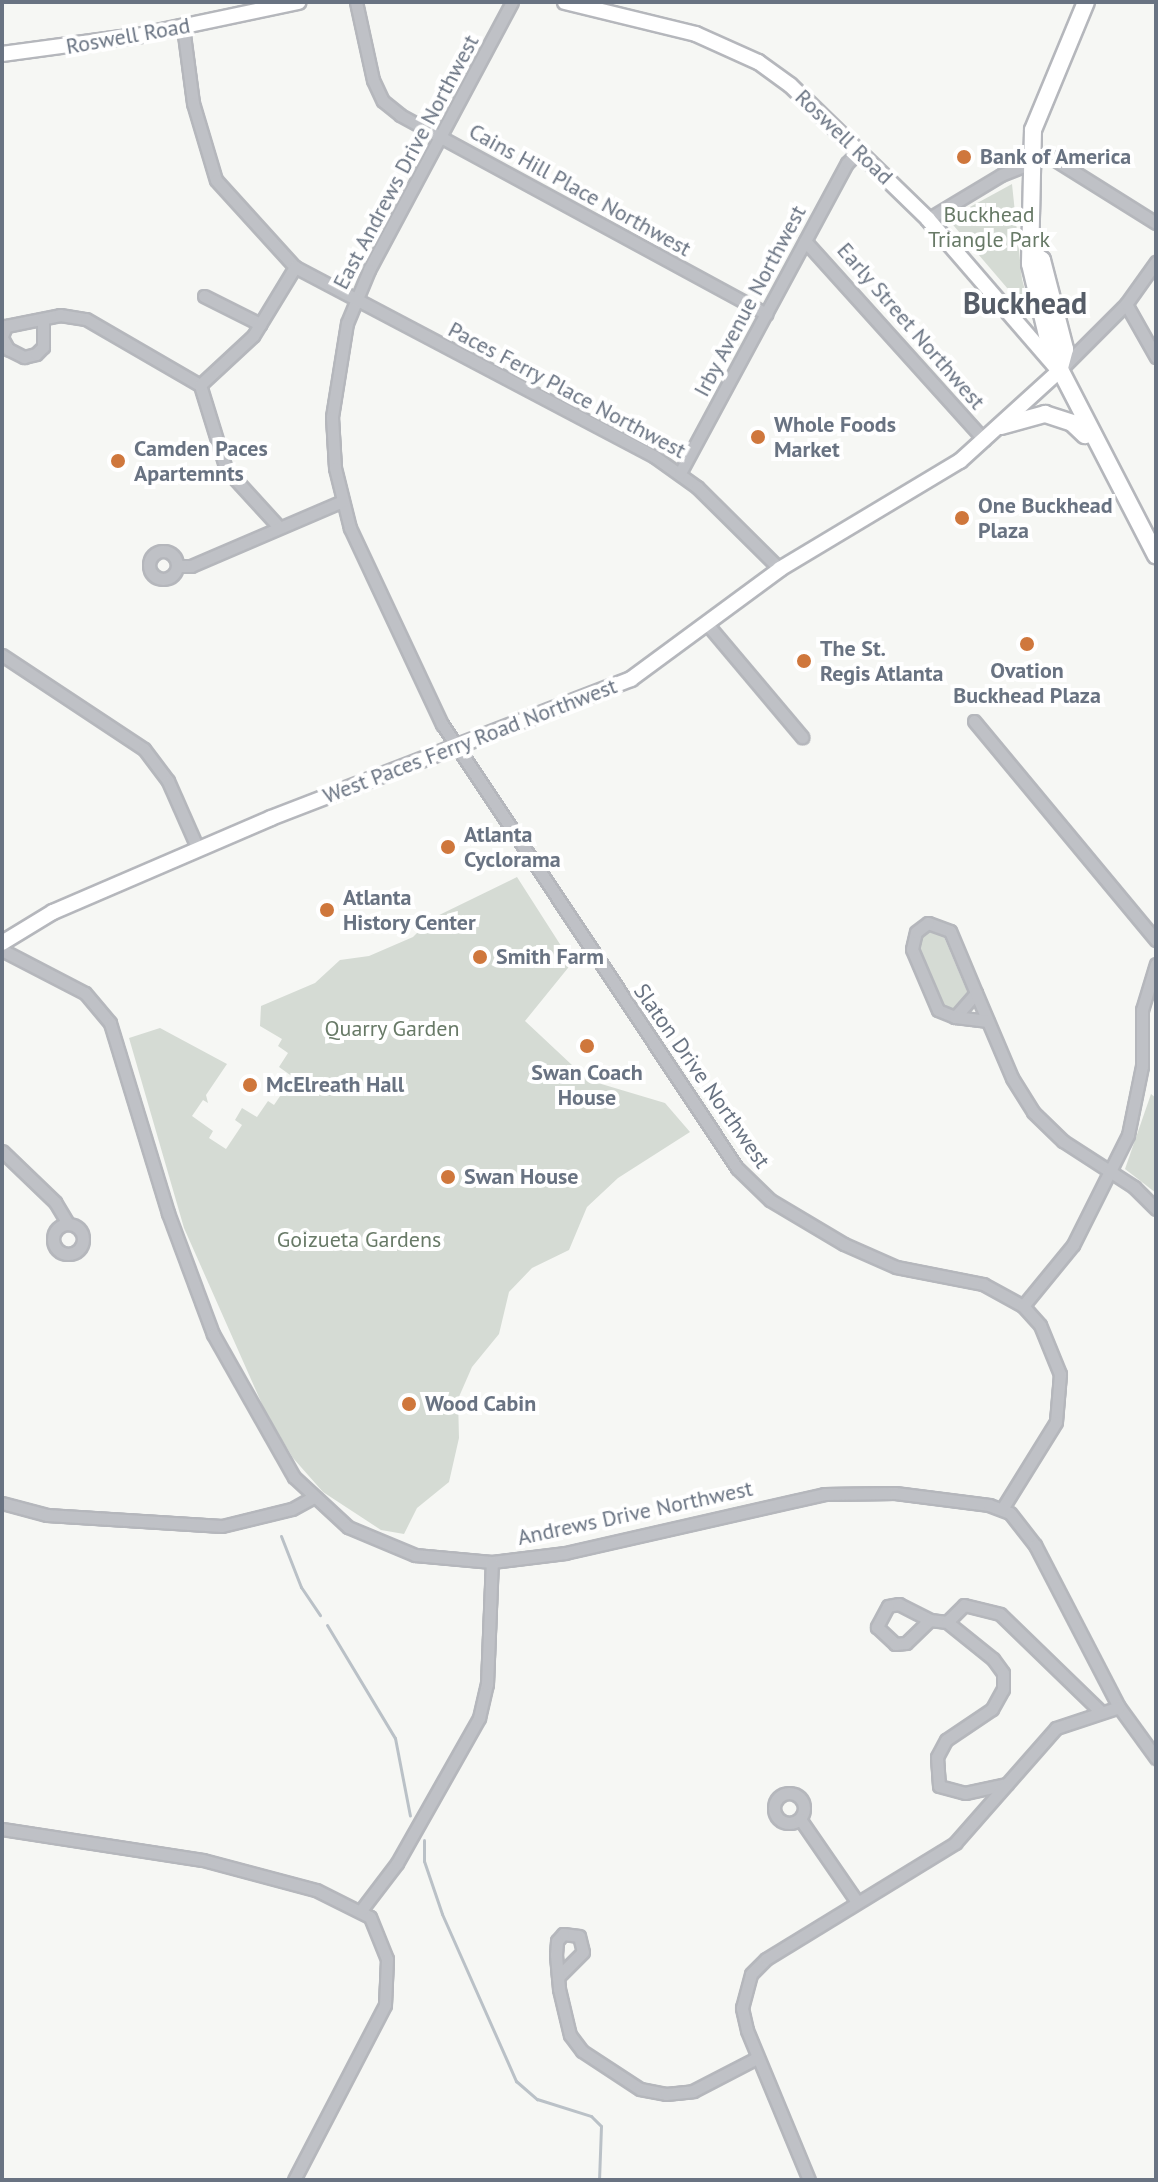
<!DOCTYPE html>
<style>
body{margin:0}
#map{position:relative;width:1158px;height:2182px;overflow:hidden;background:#f6f7f4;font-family:"PT Sans",sans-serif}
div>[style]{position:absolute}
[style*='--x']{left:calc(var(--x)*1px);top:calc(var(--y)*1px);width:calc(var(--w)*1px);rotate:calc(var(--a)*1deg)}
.green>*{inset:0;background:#d5dbd4}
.stream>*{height:3px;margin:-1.5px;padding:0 1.5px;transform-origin:1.5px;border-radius:1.5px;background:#bac1c7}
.roads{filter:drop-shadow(2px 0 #b5b7bc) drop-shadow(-2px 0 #b5b7bc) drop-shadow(0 2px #b5b7bc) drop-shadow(0 -2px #b5b7bc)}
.minor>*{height:11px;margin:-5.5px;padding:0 5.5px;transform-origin:5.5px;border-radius:5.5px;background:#bfc1c6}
.minor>.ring{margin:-5.5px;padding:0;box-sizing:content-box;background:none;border:11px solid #bfc1c6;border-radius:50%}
.major>*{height:14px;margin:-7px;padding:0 7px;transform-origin:7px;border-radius:7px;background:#fff}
.highway>*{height:16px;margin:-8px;padding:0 8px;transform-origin:8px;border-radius:8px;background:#fff}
.dots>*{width:22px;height:22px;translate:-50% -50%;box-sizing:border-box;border:4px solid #fff;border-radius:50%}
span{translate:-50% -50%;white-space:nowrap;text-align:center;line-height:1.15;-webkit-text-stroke:8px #fff;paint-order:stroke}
.street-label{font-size:22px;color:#697382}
.poi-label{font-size:22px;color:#697382;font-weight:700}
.left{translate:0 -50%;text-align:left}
.park-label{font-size:22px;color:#687a67}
.district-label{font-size:30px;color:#565d68;font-weight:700}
.frame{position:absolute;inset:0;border:4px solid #697382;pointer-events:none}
</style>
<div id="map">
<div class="green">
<i style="clip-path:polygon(1012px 184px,1022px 279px,1032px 317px,948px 219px)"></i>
<i style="clip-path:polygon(517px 877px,572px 963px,525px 1021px,588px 1080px,665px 1103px,690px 1132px,618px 1178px,587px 1207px,569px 1250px,532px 1268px,509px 1292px,499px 1334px,472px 1367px,458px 1399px,459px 1438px,449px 1482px,417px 1508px,404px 1534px,381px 1530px,323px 1492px,293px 1458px,266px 1413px,184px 1228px,129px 1038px,160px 1028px,227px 1064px,206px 1095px,208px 1103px,203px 1100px,192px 1116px,213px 1131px,209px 1138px,226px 1149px,242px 1125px,235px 1120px,242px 1108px,257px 1117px,268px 1101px,274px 1105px,293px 1077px,279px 1067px,288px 1053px,278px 1046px,282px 1039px,260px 1026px,261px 1006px,315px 983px,340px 960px,369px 956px,413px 937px,431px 919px)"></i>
<i style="clip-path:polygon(931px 928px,944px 937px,969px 996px,966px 1006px,951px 1012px,940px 1004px,920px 948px,922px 935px)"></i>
<i style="clip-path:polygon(1151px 1094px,1156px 1098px,1156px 1193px,1125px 1169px)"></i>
</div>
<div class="stream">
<i style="--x:281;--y:1536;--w:55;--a:68.6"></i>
<i style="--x:301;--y:1587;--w:34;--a:56"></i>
<i style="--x:327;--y:1625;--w:132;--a:59"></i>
<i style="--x:395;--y:1738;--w:79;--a:79.1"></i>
<i style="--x:424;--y:1840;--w:21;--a:90"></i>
<i style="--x:424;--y:1861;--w:56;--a:71.2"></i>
<i style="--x:442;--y:1914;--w:183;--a:66.1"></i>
<i style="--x:516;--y:2081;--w:28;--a:41"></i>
<i style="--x:537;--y:2099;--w:57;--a:17.5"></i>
<i style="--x:591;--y:2116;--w:14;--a:45"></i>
<i style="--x:601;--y:2126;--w:54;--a:92.1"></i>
</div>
<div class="roads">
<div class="minor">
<i style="--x:356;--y:2;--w:80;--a:77.7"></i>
<i style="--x:373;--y:80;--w:23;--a:65"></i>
<i style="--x:383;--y:101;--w:22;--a:39"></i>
<i style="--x:400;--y:115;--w:417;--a:28.5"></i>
<i style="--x:512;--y:2;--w:304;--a:118.1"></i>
<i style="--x:369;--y:270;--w:57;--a:112.5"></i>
<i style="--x:347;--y:323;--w:95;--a:99.1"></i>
<i style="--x:332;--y:417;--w:51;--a:86.6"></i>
<i style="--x:335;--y:468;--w:62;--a:76"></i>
<i style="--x:350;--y:528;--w:217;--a:64.9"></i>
<i style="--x:442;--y:724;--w:533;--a:56.4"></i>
<i style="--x:737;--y:1168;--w:46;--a:44.1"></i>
<i style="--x:770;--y:1200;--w:86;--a:30.7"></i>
<i style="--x:844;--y:1244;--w:57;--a:23.9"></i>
<i style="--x:896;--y:1267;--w:89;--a:11.1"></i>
<i style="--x:983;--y:1284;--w:46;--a:28.8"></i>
<i style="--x:1023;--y:1306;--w:25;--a:48"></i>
<i style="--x:1040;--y:1325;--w:53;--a:67.8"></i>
<i style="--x:1060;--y:1374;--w:48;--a:94.8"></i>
<i style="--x:1056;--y:1422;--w:102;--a:121.8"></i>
<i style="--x:183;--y:27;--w:77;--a:82.5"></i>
<i style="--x:193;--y:103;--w:80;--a:73.4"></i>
<i style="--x:216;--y:180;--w:118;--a:47.8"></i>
<i style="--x:295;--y:267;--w:407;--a:27.8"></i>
<i style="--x:655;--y:457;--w:52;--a:35.5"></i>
<i style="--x:697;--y:487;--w:117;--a:44.7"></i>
<i style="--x:928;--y:219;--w:85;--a:-31.1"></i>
<i style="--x:1001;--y:175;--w:52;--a:-21.6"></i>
<i style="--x:1049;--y:156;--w:126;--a:32.1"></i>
<i style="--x:805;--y:241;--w:268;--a:48"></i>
<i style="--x:204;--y:296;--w:63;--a:26.6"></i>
<i style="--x:1126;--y:304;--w:61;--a:60.5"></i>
<i style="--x:2;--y:336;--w:11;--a:-68"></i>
<i style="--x:6;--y:326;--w:55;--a:-11.5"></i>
<i style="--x:60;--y:315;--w:26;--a:9"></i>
<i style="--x:86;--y:319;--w:132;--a:30.1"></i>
<i style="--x:200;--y:385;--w:88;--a:72.8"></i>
<i style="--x:226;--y:469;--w:79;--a:47.6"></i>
<i style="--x:2;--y:338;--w:13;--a:61"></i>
<i style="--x:8;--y:349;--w:18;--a:27"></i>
<i style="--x:24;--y:357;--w:12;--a:-14"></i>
<i style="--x:36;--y:354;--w:10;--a:-45"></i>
<i style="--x:43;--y:347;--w:28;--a:-90"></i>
<i style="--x:1062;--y:368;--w:91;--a:-45"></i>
<i style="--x:1126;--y:304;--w:52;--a:-54.5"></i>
<i style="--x:200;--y:385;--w:72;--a:-42.8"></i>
<i style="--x:253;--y:336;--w:81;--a:-58.7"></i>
<i style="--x:680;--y:473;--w:352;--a:-61.7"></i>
<i style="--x:847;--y:163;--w:18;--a:-45"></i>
<i class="ring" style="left:149px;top:551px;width:17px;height:17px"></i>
<i style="--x:177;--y:566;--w:14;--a:0"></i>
<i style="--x:191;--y:566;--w:165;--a:-23.2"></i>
<i style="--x:707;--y:624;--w:148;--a:49.9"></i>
<i style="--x:2;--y:655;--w:170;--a:33.5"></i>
<i style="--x:144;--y:749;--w:40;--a:53"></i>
<i style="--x:168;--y:781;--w:74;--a:66.2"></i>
<i style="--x:974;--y:721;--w:285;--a:50.3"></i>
<i style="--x:928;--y:923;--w:23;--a:20"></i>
<i style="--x:950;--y:931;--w:67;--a:67.2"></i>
<i style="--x:976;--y:993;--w:32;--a:131"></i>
<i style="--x:955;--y:1017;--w:18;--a:-158"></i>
<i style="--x:938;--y:1010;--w:66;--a:-113.1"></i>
<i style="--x:912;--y:949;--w:17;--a:-77"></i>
<i style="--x:916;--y:932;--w:15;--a:-37"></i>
<i style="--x:2;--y:950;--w:93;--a:27.4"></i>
<i style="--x:85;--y:993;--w:39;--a:50"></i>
<i style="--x:110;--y:1023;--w:199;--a:73"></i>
<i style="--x:168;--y:1213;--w:129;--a:69.6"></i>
<i style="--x:213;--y:1334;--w:164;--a:60.5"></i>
<i style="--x:294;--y:1477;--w:74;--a:42.8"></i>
<i style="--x:348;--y:1527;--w:73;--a:22.7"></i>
<i style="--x:415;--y:1555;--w:77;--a:5.2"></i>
<i style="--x:492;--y:1562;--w:74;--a:-7"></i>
<i style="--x:565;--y:1553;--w:266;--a:-12.8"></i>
<i style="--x:824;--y:1494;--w:71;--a:-0.8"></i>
<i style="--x:895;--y:1493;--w:95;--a:7.3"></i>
<i style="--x:989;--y:1505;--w:22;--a:21"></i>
<i style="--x:1010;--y:1513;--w:41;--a:52"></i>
<i style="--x:1035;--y:1545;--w:182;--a:62.6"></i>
<i style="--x:1119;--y:1707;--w:63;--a:54"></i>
<i style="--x:976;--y:993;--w:92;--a:67"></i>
<i style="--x:1012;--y:1078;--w:40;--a:58"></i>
<i style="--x:1033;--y:1112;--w:42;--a:44"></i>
<i style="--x:1063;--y:1141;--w:85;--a:32.9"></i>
<i style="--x:1134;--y:1187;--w:31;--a:45"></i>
<i style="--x:955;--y:1017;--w:33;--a:7"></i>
<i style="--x:2;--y:1151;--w:74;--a:43.9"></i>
<i style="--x:55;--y:1202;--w:26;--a:59"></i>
<i class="ring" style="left:53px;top:1224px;width:19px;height:19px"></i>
<i style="--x:1023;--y:1306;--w:79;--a:-50.7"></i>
<i style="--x:1073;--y:1245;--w:123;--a:-63.4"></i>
<i style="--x:1128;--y:1135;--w:70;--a:-78.5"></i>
<i style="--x:1142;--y:1066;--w:56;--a:-90"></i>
<i style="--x:1142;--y:1010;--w:48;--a:-73.1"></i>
<i style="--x:2;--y:1503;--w:47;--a:14.9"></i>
<i style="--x:47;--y:1515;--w:175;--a:3.6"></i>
<i style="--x:222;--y:1526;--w:72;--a:-13.7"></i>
<i style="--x:292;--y:1509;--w:23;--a:-29"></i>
<i style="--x:930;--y:1620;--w:35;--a:-153"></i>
<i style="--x:899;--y:1604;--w:11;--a:170"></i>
<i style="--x:888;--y:1606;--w:24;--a:118"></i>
<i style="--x:877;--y:1627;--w:25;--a:43"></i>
<i style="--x:895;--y:1644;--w:11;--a:-5"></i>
<i style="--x:906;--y:1643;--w:33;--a:-44"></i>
<i style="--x:930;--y:1620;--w:17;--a:7"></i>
<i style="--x:947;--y:1622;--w:59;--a:38.8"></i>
<i style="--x:993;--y:1659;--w:17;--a:54"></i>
<i style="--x:1003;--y:1673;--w:16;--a:90"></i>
<i style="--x:1003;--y:1689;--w:23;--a:119"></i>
<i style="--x:992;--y:1709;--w:55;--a:146"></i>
<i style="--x:946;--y:1740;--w:19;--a:118"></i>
<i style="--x:937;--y:1757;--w:29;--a:86"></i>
<i style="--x:939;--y:1786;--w:27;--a:15"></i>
<i style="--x:965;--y:1793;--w:43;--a:-12.1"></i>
<i style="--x:947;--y:1622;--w:24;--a:-45"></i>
<i style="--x:964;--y:1605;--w:37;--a:14"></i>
<i style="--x:1000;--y:1614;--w:139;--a:44.1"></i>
<i class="ring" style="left:774px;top:1793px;width:19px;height:19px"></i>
<i style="--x:800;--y:1819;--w:101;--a:55.5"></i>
<i style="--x:2;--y:1829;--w:203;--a:8.8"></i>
<i style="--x:203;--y:1860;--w:117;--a:14.9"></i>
<i style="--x:316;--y:1890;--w:60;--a:26.6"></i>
<i style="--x:370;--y:1917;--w:45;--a:68"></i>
<i style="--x:387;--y:1959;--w:46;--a:92.5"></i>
<i style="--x:385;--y:2005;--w:197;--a:117.5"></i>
<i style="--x:362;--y:1909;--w:58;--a:-52.7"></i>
<i style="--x:397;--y:1863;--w:167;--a:-60.5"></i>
<i style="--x:479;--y:1718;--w:35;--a:-77"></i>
<i style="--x:487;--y:1684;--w:122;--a:-87.7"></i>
<i style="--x:558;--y:1977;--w:35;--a:-45"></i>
<i style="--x:583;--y:1952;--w:16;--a:-104"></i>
<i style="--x:579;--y:1936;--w:16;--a:-173"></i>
<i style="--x:563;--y:1934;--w:9;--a:131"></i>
<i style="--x:557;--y:1941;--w:14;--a:94"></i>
<i style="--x:556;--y:1955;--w:22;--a:85"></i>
<i style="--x:558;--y:1977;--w:12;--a:85"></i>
<i style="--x:559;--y:1989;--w:47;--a:76.6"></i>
<i style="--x:570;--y:2035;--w:20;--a:53"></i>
<i style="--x:582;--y:2051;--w:69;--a:33.2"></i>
<i style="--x:640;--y:2089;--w:26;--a:11"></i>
<i style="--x:666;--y:2094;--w:27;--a:-6"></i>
<i style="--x:693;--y:2091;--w:72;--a:-27.3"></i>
<i style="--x:809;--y:2180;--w:162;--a:-112.5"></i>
<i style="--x:747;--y:2030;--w:23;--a:-103"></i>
<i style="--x:742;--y:2008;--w:35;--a:-75"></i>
<i style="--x:751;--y:1974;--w:21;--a:-45"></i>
<i style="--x:766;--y:1959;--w:222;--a:-31.5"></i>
<i style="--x:955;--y:1843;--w:153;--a:-48.7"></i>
<i style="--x:1056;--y:1728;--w:66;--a:-18.4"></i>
</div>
<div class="major">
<i style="--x:2;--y:54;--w:141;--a:-7.7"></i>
<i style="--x:142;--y:35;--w:160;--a:-11.9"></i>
<i style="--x:2;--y:943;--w:60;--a:-31.3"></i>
<i style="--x:53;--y:912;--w:237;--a:-23.3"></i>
<i style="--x:271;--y:818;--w:386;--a:-21.1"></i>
<i style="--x:631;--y:679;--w:185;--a:-36.4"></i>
<i style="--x:780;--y:569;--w:210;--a:-31"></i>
<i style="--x:960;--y:461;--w:134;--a:-42.3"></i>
<i style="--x:1059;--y:371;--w:201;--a:-130.8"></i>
<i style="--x:928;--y:219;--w:192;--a:-135.8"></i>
<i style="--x:790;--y:85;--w:39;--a:-144"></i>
<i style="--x:758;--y:62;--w:68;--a:-155.7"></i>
<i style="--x:696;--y:34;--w:135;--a:-166.3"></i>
</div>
<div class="highway">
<i style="--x:1086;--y:2;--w:139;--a:112.5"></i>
<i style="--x:1033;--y:130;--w:134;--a:91.3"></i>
<i style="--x:1030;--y:264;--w:90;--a:76.6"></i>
<i style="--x:1051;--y:352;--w:229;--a:62.7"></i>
<i style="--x:1034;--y:254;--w:10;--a:37"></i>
<i style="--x:1042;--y:260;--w:92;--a:75.5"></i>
<i style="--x:1065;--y:349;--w:23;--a:105"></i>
<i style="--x:1001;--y:426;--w:46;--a:-15.3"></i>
<i style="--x:1045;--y:414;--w:28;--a:18"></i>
<i style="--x:1072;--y:423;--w:18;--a:43"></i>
</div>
</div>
<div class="dots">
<i style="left:964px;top:157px;background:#cf773c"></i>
<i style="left:758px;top:437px;background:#cf773c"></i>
<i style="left:118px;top:461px;background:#cf773c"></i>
<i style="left:962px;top:518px;background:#cf773c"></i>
<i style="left:1027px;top:644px;background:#cf773c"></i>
<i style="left:804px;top:661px;background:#cf773c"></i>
<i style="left:448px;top:847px;background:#cf773c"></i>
<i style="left:327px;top:910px;background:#cf773c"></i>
<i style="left:480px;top:957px;background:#cf773c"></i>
<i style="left:587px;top:1046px;background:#cf773c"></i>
<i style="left:250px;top:1085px;background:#cf773c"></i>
<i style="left:448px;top:1177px;background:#cf773c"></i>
<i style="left:409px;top:1404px;background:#cf773c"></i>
</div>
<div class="street-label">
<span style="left:128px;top:36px;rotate:-10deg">Roswell Road</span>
<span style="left:844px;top:137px;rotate:44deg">Roswell Road</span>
<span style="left:406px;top:162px;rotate:-62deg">East Andrews Drive Northwest</span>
<span style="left:580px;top:190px;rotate:29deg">Cains Hill Place Northwest</span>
<span style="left:750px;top:301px;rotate:-62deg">Irby Avenue Northwest</span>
<span style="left:911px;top:326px;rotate:49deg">Early Street Northwest</span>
<span style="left:567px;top:390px;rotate:28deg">Paces Ferry Place Northwest</span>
<span style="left:470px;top:741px;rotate:-21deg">West Paces Ferry Road Northwest</span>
<span style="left:702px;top:1076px;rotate:55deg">Slaton Drive Northwest</span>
<span style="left:635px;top:1513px;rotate:-12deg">Andrews Drive Northwest</span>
</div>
<div class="poi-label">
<span class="left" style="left:980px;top:157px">Bank of America</span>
<span class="left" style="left:774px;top:437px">Whole Foods<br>Market</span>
<span class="left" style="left:134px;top:461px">Camden Paces<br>Apartemnts</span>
<span class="left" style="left:978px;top:518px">One Buckhead<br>Plaza</span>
<span class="left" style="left:820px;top:661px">The St.<br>Regis Atlanta</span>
<span style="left:1027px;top:683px">Ovation<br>Buckhead Plaza</span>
<span class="left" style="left:464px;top:847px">Atlanta<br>Cyclorama</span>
<span class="left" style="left:343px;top:910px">Atlanta<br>History Center</span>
<span class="left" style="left:496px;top:957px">Smith Farm</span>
<span style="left:587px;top:1085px">Swan Coach<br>House</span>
<span class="left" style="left:266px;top:1085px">McElreath Hall</span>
<span class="left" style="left:464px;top:1177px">Swan House</span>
<span class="left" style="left:425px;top:1404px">Wood Cabin</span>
</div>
<div class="park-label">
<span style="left:989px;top:227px">Buckhead<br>Triangle Park</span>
<span style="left:392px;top:1029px">Quarry Garden</span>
<span style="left:359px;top:1240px">Goizueta Gardens</span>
</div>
<div class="district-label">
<span style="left:1025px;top:303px">Buckhead</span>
</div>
<div class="frame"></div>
</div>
